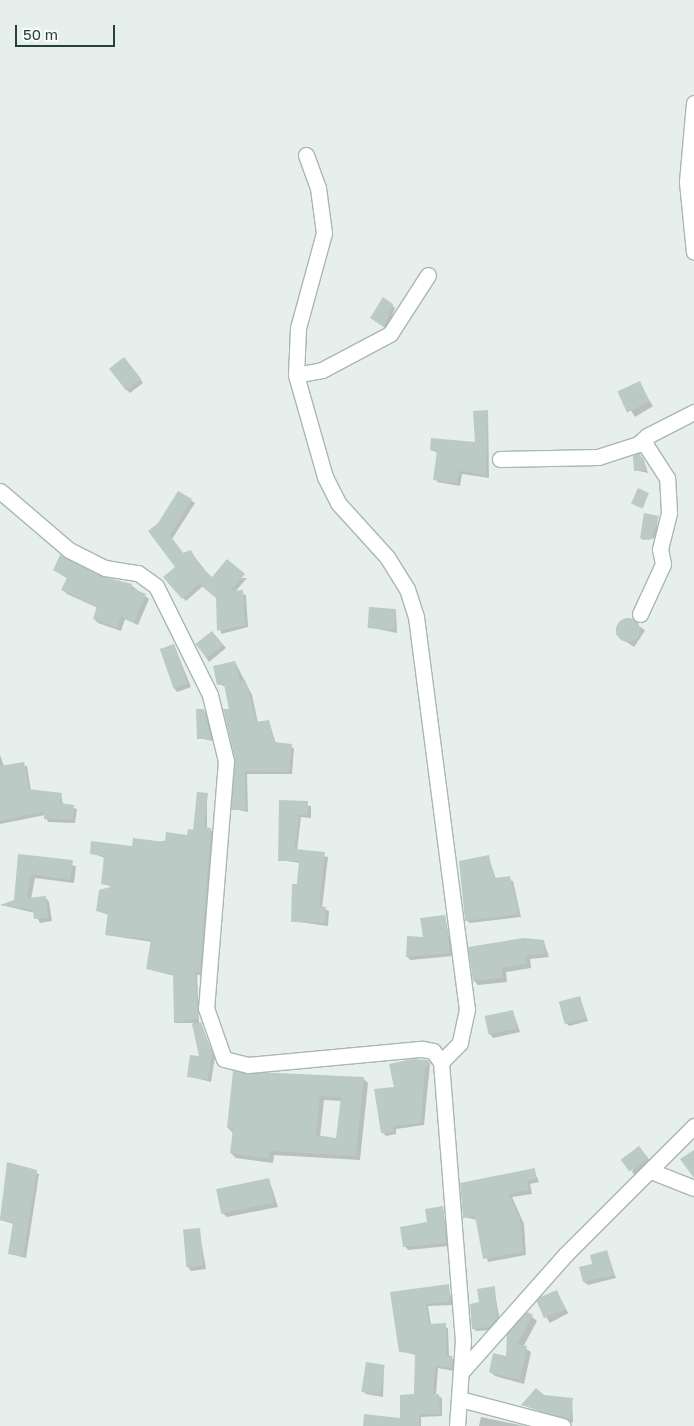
<!DOCTYPE html>
<style>
body{margin:0}
#map{position:relative;width:694px;height:1426px;overflow:hidden;background:#e6efeb;font-family:"Golos Text",sans-serif}
div>[style]{position:absolute}
[style*='--x']{left:calc(var(--x)*1px);top:calc(var(--y)*1px);width:calc(var(--w)*1px);rotate:calc(var(--a)*1deg)}
.shadow>*{inset:0;background:#0003;transform-origin:0 0}
.building>*{inset:0;background:#bbcac4;transform-origin:0 0}
.round{border-radius:50%}
.roads{filter:drop-shadow(1px 0 #a8b8b2) drop-shadow(-1px 0 #a8b8b2) drop-shadow(0 1px #a8b8b2) drop-shadow(0 -1px #a8b8b2)}
.minor>*{height:15px;margin:-7.5px;padding:0 7.5px;transform-origin:7.5px;border-radius:7.5px;background:#fff}
.tertiary>*{height:15px;margin:-7.5px;padding:0 7.5px;transform-origin:7.5px;border-radius:7.5px;background:#fff}
span{translate:-50% -50%;white-space:nowrap;text-align:center;line-height:1.15;-webkit-text-stroke:4px #f7fbf9;paint-order:stroke}
.scale{position:absolute;left:15px;top:25px;width:100px;height:22px;box-sizing:border-box;border:2px solid #24423a;border-top:0;padding-left:6px;font-size:15px;line-height:18px;white-space:nowrap;color:#24423a;-webkit-text-stroke:4px #f7fbf9;paint-order:stroke}
</style>
<div id="map">
<div class="shadow">
<i style="clip-path:polygon(392px 305px,395px 308px,387px 329px,375px 321px)"></i>
<i style="clip-path:polygon(127px 362px,143px 383px,130px 393px,127px 390px)"></i>
<i style="left:639px;top:383px;width:27px;height:21px;rotate:59deg"></i>
<i style="clip-path:polygon(488px 411px,489px 478px,462px 474px,460px 486px,437px 482px,438px 453px,431px 450px,476px 443px)"></i>
<i style="clip-path:polygon(639px 455px,643px 458px,648px 473px,635px 470px)"></i>
<i style="clip-path:polygon(179px 492px,195px 503px,172px 539px,184px 554px,190px 551px,212px 579px,247px 578px,235px 592px,246px 595px,248px 627px,221px 634px,217px 598px,203px 586px,186px 601px,164px 578px,177px 567px,159px 524px)"></i>
<i style="clip-path:polygon(648px 494px,643px 508px,634px 504px)"></i>
<i style="clip-path:polygon(658px 517px,656px 538px,643px 540px,641px 538px)"></i>
<i style="clip-path:polygon(54px 570px,131px 585px,149px 599px,138px 625px,125px 619px,121px 631px,98px 623px,94px 619px,98px 608px,67px 594px,63px 590px,68px 579px)"></i>
<i style="clip-path:polygon(396px 611px,397px 633px,368px 627px)"></i>
<i style="left:627px;top:618px;width:22px;height:20px;rotate:34deg"></i>
<i style="clip-path:polygon(215px 635px,226px 648px,209px 662px,197px 644px)"></i>
<i style="clip-path:polygon(174px 645px,191px 687px,177px 692px,174px 688px)"></i>
<i style="clip-path:polygon(235px 662px,252px 695px,258px 723px,269px 721px,276px 744px,294px 748px,292px 774px,247px 774px,248px 812px,233px 809px,236px 759px,226px 687px,219px 684px)"></i>
<i style="clip-path:polygon(203px 710px,207px 714px,213px 741px,198px 738px)"></i>
<i style="clip-path:polygon(0 755px,4px 766px,27px 766px,31px 791px,61px 794px,63px 805px,77px 809px,75px 823px,48px 822px,45px 815px,0 824px)"></i>
<i style="clip-path:polygon(207px 795px,207px 828px,213px 832px,202px 975px,197px 975px,199px 1022px,215px 1057px,211px 1082px,188px 1076px,200px 1058px,193px 1023px,176px 1023px,175px 976px,147px 969px,152px 942px,106px 935px,109px 915px,97px 911px,112px 887px,102px 883px,105px 858px,91px 853px,188px 837px,194px 832px)"></i>
<i style="clip-path:polygon(281px 801px,311px 806px,311px 818px,301px 817px,297px 851px,328px 857px,322px 908px,329px 911px,328px 926px,292px 921px,300px 863px,280px 860px)"></i>
<i style="clip-path:polygon(19px 856px,76px 866px,74px 883px,35px 878px,31px 899px,45px 897px,49px 902px,52px 921px,40px 923px,35px 913px,1px 905px,15px 901px)"></i>
<i style="clip-path:polygon(488px 856px,496px 879px,513px 881px,521px 917px,470px 923px,466px 920px)"></i>
<i style="clip-path:polygon(445px 916px,453px 956px,410px 960px,407px 956px)"></i>
<i style="clip-path:polygon(544px 942px,549px 957px,530px 959px,531px 968px,506px 972px,507px 982px,478px 985px,474px 981px)"></i>
<i style="clip-path:polygon(580px 998px,588px 1021px,569px 1026px,566px 1023px)"></i>
<i style="clip-path:polygon(513px 1012px,520px 1032px,493px 1038px,490px 1034px)"></i>
<i style="clip-path:polygon(430px 1064px,424px 1125px,396px 1129px,396px 1134px,386px 1136px,383px 1133px,395px 1088px,391px 1065px)"></i>
<i style="clip-path:polygon(evenodd,363px 1078px,368px 1083px,360px 1160px,274px 1155px,273px 1163px,236px 1158px,231px 1153px,233px 1133px,228px 1128px,363px 1078px,324px 1100px,342px 1101px,338px 1139px,320px 1137px,324px 1100px)"></i>
<i style="clip-path:polygon(642px 1151px,651px 1162px,635px 1175px,632px 1172px)"></i>
<i style="clip-path:polygon(8px 1164px,39px 1174px,26px 1258px,10px 1254px,14px 1224px,0 1220px)"></i>
<i style="clip-path:polygon(534px 1170px,539px 1182px,530px 1184px,532px 1194px,512px 1197px,524px 1224px,526px 1255px,488px 1262px,477px 1220px,464px 1217px)"></i>
<i style="clip-path:polygon(269px 1179px,278px 1207px,227px 1217px,221px 1212px,217px 1189px)"></i>
<i style="clip-path:polygon(443px 1208px,449px 1246px,408px 1250px,405px 1246px)"></i>
<i style="clip-path:polygon(199px 1229px,206px 1269px,191px 1271px,188px 1267px)"></i>
<i style="clip-path:polygon(607px 1252px,616px 1278px,588px 1285px,584px 1282px,594px 1265px)"></i>
<i style="clip-path:polygon(448px 1285px,453px 1305px,428px 1306px,431px 1325px,448px 1328px,449px 1357px,455px 1360px,454px 1371px,438px 1368px,436px 1395px,442px 1398px,442px 1416px,421px 1417px,421px 1426px,364px 1426px,401px 1419px,414px 1396px,416px 1355px,400px 1351px,392px 1293px)"></i>
<i style="clip-path:polygon(494px 1288px,500px 1321px,492px 1330px,476px 1331px,473px 1328px,481px 1303px)"></i>
<i style="left:557px;top:1292px;width:24px;height:21px;rotate:62deg"></i>
<i style="clip-path:polygon(527px 1313px,537px 1321px,523px 1347px,531px 1352px,524px 1384px,495px 1376px,490px 1372px,507px 1358px)"></i>
<i style="clip-path:polygon(384px 1366px,383px 1397px,366px 1394px,363px 1391px)"></i>
<i style="clip-path:polygon(572px 1399px,573px 1423px,523px 1405px)"></i>
<i style="clip-path:polygon(481px 1417px,525px 1426px,479px 1426px)"></i>
</div>
<div class="building">
<i style="clip-path:polygon(383px 297px,393px 304px,384px 327px,370px 318px)"></i>
<i style="left:124px;top:357px;width:28px;height:19px;rotate:52deg"></i>
<i style="left:640px;top:381px;width:23px;height:25px;rotate:65deg"></i>
<i style="clip-path:polygon(488px 410px,486px 475px,459px 471px,457px 483px,433px 480px,437px 451px,430px 450px,431px 438px,475px 442px,473px 411px)"></i>
<i style="clip-path:polygon(640px 453px,646px 470px,634px 471px,633px 456px)"></i>
<i style="left:638px;top:488px;width:12px;height:17px;rotate:24deg"></i>
<i style="clip-path:polygon(178px 491px,192px 499px,170px 535px,183px 553px,191px 550px,198px 564px,212px 577px,227px 559px,245px 574px,230px 591px,243px 590px,245px 625px,217px 631px,216px 598px,199px 584px,182px 599px,163px 577px,175px 567px,148px 531px,158px 523px)"></i>
<i style="clip-path:polygon(644px 513px,659px 516px,650px 540px,640px 538px)"></i>
<i style="clip-path:polygon(60px 555px,101px 576px,132px 584px,130px 588px,146px 594px,134px 622px,121px 616px,117px 628px,93px 619px,97px 606px,61px 590px,67px 578px,53px 570px)"></i>
<i style="left:369px;top:607px;width:27px;height:21px;rotate:4deg"></i>
<i class="round" style="left:616px;top:618px;width:24px;height:24px"></i>
<i style="left:212px;top:631px;width:18px;height:21px;rotate:52deg"></i>
<i style="left:174px;top:644px;width:42px;height:15px;rotate:71deg"></i>
<i style="clip-path:polygon(235px 661px,240px 681px,245px 680px,249px 691px,256px 722px,269px 720px,274px 742px,292px 744px,289px 772px,245px 771px,246px 810px,231px 810px,235px 759px,223px 709px,229px 709px,224px 684px,217px 685px,213px 666px)"></i>
<i style="clip-path:polygon(196px 709px,204px 709px,211px 739px,197px 739px)"></i>
<i style="clip-path:polygon(24px 762px,29px 789px,62px 793px,60px 803px,74px 805px,73px 820px,44px 819px,44px 812px,0 821px,0 766px)"></i>
<i style="clip-path:polygon(197px 792px,208px 793px,204px 827px,211px 828px,200px 972px,195px 972px,198px 1019px,174px 1023px,173px 974px,146px 969px,151px 939px,105px 935px,108px 913px,96px 911px,99px 890px,114px 886px,101px 884px,104px 856px,90px 854px,91px 841px,132px 846px,133px 838px,165px 842px,166px 832px,187px 835px,188px 829px,193px 830px)"></i>
<i style="clip-path:polygon(279px 800px,308px 801px,308px 815px,299px 815px,294px 849px,325px 852px,319px 906px,326px 907px,325px 923px,291px 922px,292px 884px,297px 884px,299px 861px,278px 861px)"></i>
<i style="clip-path:polygon(18px 854px,73px 860px,70px 880px,31px 874px,27px 898px,46px 896px,48px 918px,34px 919px,33px 910px,0 905px,14px 900px)"></i>
<i style="clip-path:polygon(489px 855px,494px 878px,510px 876px,519px 914px,465px 921px,459px 861px)"></i>
<i style="clip-path:polygon(445px 915px,450px 953px,406px 957px,407px 936px,423px 937px,420px 918px)"></i>
<i style="clip-path:polygon(524px 938px,544px 940px,545px 954px,526px 955px,527px 964px,502px 968px,503px 978px,473px 981px,468px 947px)"></i>
<i style="left:580px;top:996px;width:23px;height:22px;rotate:75deg"></i>
<i style="left:513px;top:1010px;width:19px;height:29px;rotate:78deg"></i>
<i style="clip-path:polygon(201px 1022px,212px 1053px,208px 1080px,187px 1077px,190px 1055px,199px 1056px,192px 1024px)"></i>
<i style="clip-path:polygon(412px 1059px,428px 1060px,431px 1064px,425px 1067px,421px 1123px,393px 1126px,394px 1132px,381px 1133px,374px 1089px,394px 1087px,389px 1064px)"></i>
<i style="clip-path:polygon(evenodd,233px 1071px,364px 1077px,356px 1156px,270px 1151px,269px 1159px,230px 1153px,233px 1129px,227px 1128px,233px 1071px,320px 1096px,341px 1097px,336px 1138px,316px 1135px,320px 1096px)"></i>
<i style="left:639px;top:1146px;width:15px;height:23px;rotate:53deg"></i>
<i style="clip-path:polygon(694px 1150px,694px 1178px,680px 1159px)"></i>
<i style="clip-path:polygon(7px 1162px,37px 1170px,23px 1256px,8px 1254px,13px 1222px,0 1220px)"></i>
<i style="clip-path:polygon(535px 1168px,536px 1179px,527px 1181px,529px 1190px,509px 1194px,520px 1219px,523px 1252px,483px 1259px,475px 1216px,463px 1218px,460px 1183px)"></i>
<i style="left:269px;top:1178px;width:25px;height:54px;rotate:78deg"></i>
<i style="clip-path:polygon(443px 1206px,446px 1243px,403px 1247px,400px 1227px,427px 1222px,425px 1209px)"></i>
<i style="left:200px;top:1228px;width:38px;height:17px;rotate:85deg"></i>
<i style="clip-path:polygon(607px 1250px,614px 1275px,583px 1282px,579px 1267px,592px 1264px,590px 1255px)"></i>
<i style="clip-path:polygon(449px 1284px,450px 1302px,426px 1304px,429px 1324px,446px 1323px,446px 1355px,452px 1356px,452px 1368px,435px 1366px,433px 1394px,439px 1394px,440px 1414px,419px 1414px,419px 1426px,363px 1426px,364px 1414px,400px 1418px,400px 1395px,414px 1394px,415px 1353px,399px 1352px,390px 1292px)"></i>
<i style="clip-path:polygon(495px 1286px,497px 1318px,489px 1327px,472px 1329px,470px 1304px,479px 1302px,477px 1289px)"></i>
<i style="left:557px;top:1290px;width:21px;height:23px;rotate:67deg"></i>
<i style="clip-path:polygon(527px 1312px,533px 1315px,517px 1344px,527px 1346px,520px 1380px,489px 1372px,493px 1353px,506px 1356px,507px 1334px)"></i>
<i style="left:366px;top:1362px;width:19px;height:30px;rotate:9deg"></i>
<i style="clip-path:polygon(536px 1388px,544px 1395px,573px 1398px,570px 1420px,521px 1405px)"></i>
</div>
<div class="roads">
<div class="minor">
<i style="--x:694;--y:103;--w:79;--a:95.1"></i>
<i style="--x:687;--y:182;--w:70;--a:84.3"></i>
<i style="--x:306;--y:155;--w:35;--a:70"></i>
<i style="--x:318;--y:188;--w:45;--a:82.4"></i>
<i style="--x:324;--y:233;--w:98;--a:105.3"></i>
<i style="--x:298;--y:328;--w:47;--a:92.4"></i>
<i style="--x:296;--y:375;--w:106;--a:74.1"></i>
<i style="--x:325;--y:477;--w:29;--a:63"></i>
<i style="--x:338;--y:503;--w:73;--a:47.8"></i>
<i style="--x:387;--y:557;--w:38;--a:58"></i>
<i style="--x:407;--y:589;--w:29;--a:72"></i>
<i style="--x:416;--y:617;--w:395;--a:82.6"></i>
<i style="--x:467;--y:1009;--w:35;--a:102"></i>
<i style="--x:460;--y:1043;--w:27;--a:135"></i>
<i style="--x:296;--y:375;--w:26;--a:-11"></i>
<i style="--x:322;--y:370;--w:77;--a:-27.9"></i>
<i style="--x:390;--y:334;--w:70;--a:-57.2"></i>
<i style="--x:500;--y:459;--w:98;--a:-1.2"></i>
<i style="--x:598;--y:457;--w:42;--a:-18"></i>
<i style="--x:638;--y:444;--w:12;--a:-42"></i>
<i style="--x:640;--y:614;--w:55;--a:-65.3"></i>
<i style="--x:663;--y:564;--w:15;--a:-101"></i>
<i style="--x:660;--y:549;--w:37;--a:-76"></i>
<i style="--x:669;--y:513;--w:35;--a:-93"></i>
<i style="--x:667;--y:478;--w:40;--a:-122.9"></i>
<i style="--x:645;--y:444;--w:8;--a:-76"></i>
<i style="--x:647;--y:436;--w:53;--a:-27.1"></i>
<i style="--x:651;--y:1171;--w:46;--a:21.6"></i>
<i style="--x:463;--y:1370;--w:155;--a:-48.4"></i>
<i style="--x:566;--y:1254;--w:181;--a:-45"></i>
<i style="--x:460;--y:1399;--w:106;--a:14.7"></i>
</div>
<div class="tertiary">
<i style="--x:0;--y:491;--w:91;--a:40.5"></i>
<i style="--x:69;--y:550;--w:40;--a:26.6"></i>
<i style="--x:105;--y:568;--w:33;--a:9"></i>
<i style="--x:138;--y:573;--w:22;--a:36"></i>
<i style="--x:156;--y:586;--w:122;--a:63.6"></i>
<i style="--x:210;--y:695;--w:68;--a:76.4"></i>
<i style="--x:226;--y:761;--w:248;--a:94.6"></i>
<i style="--x:206;--y:1008;--w:54;--a:70.6"></i>
<i style="--x:224;--y:1059;--w:25;--a:14"></i>
<i style="--x:248;--y:1065;--w:175;--a:-5.3"></i>
<i style="--x:422;--y:1049;--w:11;--a:10"></i>
<i style="--x:433;--y:1051;--w:14;--a:54"></i>
<i style="--x:441;--y:1062;--w:279;--a:85.5"></i>
<i style="--x:463;--y:1340;--w:86;--a:94"></i>
</div>
</div>
<div class="scale">50 m</div>
</div>
